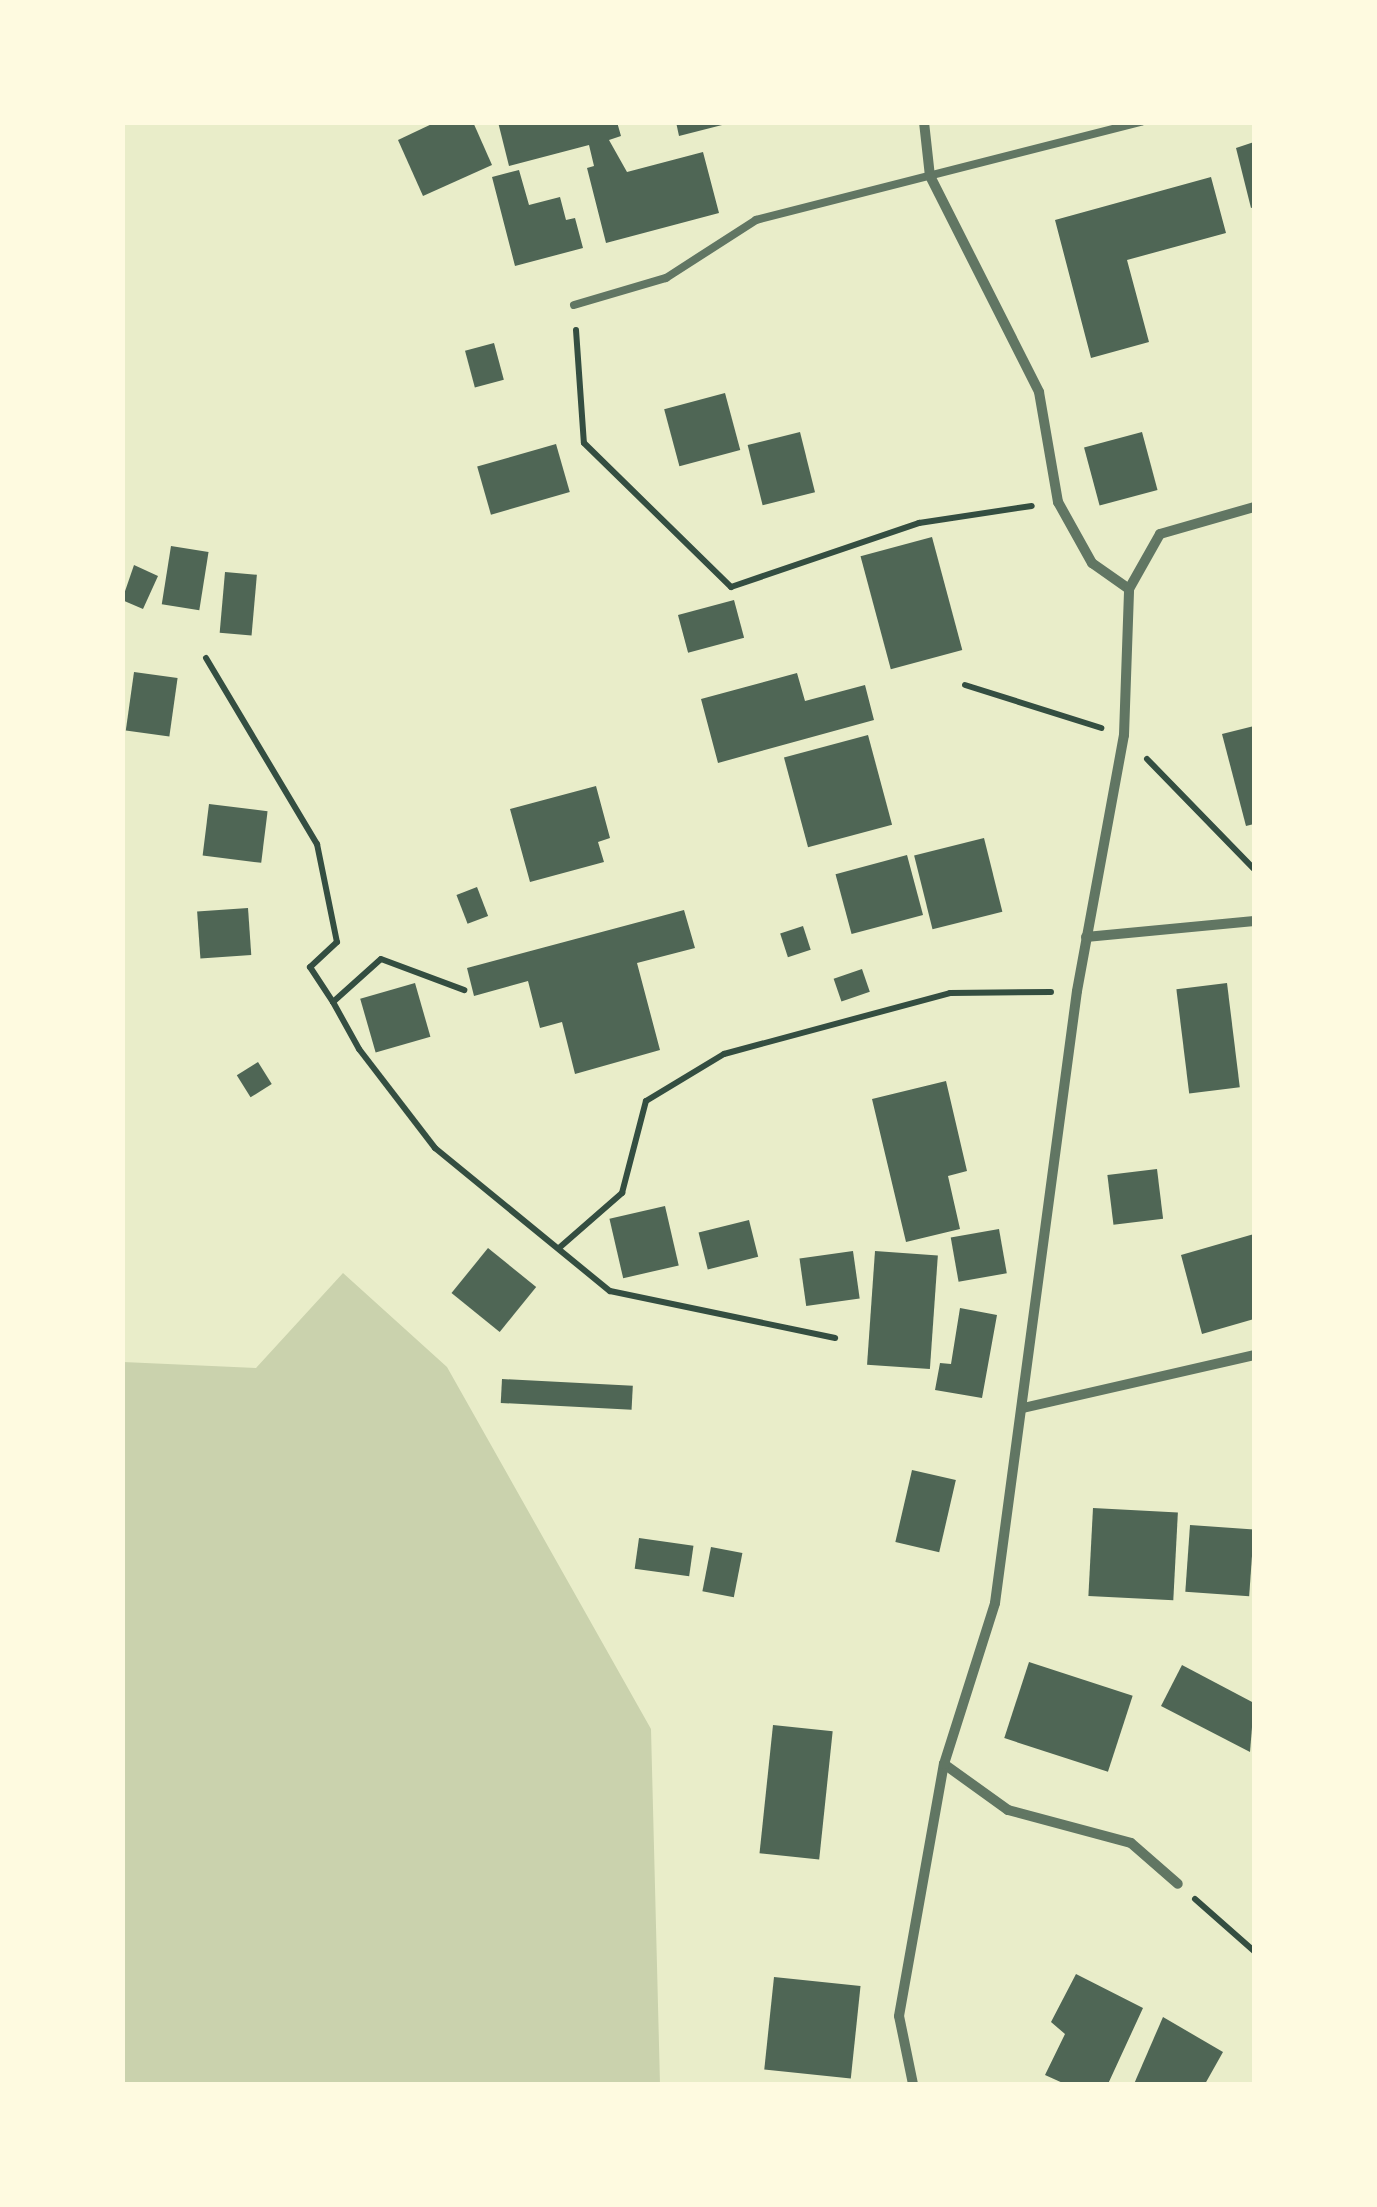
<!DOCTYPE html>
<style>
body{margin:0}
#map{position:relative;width:1377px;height:2207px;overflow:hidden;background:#e9edc9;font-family:"Nunito Sans",sans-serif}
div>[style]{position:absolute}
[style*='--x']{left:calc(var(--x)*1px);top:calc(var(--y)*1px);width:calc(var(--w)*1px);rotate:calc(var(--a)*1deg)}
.green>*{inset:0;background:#cad2ad}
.building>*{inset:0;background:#4f6655;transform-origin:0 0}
.path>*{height:6px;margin:-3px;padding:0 3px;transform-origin:3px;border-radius:3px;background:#344e41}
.service>*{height:8px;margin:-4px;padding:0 4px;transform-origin:4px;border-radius:4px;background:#617663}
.minor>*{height:10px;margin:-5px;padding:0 5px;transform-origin:5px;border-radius:5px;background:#617663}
span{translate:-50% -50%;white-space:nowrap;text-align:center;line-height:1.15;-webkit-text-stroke:8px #fefae0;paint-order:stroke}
.frame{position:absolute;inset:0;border:125px solid #fefae0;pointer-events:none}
</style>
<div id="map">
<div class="green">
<i style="clip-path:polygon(343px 1273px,447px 1367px,651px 1729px,660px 2084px,123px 2084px,123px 1362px,256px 1368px)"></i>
</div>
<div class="building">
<i style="clip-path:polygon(436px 122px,473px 122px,492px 165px,423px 196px,398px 140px)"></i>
<i style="clip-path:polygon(498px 122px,617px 122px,621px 136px,609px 140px,627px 172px,703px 152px,719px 213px,606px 243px,587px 168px,594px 166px,589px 145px,509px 166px)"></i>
<i style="clip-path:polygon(676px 122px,725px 122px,726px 124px,679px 136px)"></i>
<i style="clip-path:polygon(1254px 142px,1254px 207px,1251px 208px,1236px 148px)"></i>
<i style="clip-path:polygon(519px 170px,529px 205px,560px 197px,566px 220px,575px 218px,583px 248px,515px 266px,492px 177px)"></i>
<i style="clip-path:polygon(1211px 177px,1226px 233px,1127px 260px,1149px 342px,1091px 358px,1055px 220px)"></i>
<i style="left:494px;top:343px;width:38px;height:30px;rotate:75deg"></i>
<i style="left:725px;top:393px;width:59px;height:63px;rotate:75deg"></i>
<i style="left:800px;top:432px;width:62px;height:54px;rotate:76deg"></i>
<i style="left:1142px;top:432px;width:60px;height:60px;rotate:75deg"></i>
<i style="left:556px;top:444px;width:50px;height:82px;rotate:74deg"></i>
<i style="left:932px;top:537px;width:117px;height:74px;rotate:75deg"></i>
<i style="left:171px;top:546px;width:38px;height:59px;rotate:9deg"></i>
<i style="clip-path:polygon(134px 565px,158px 576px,143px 609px,122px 600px)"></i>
<i style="left:225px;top:572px;width:32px;height:61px;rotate:5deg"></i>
<i style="left:734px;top:600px;width:39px;height:58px;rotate:75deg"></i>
<i style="left:134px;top:672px;width:44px;height:59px;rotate:8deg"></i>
<i style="clip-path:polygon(797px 673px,805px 701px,865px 685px,874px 720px,718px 763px,701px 699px)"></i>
<i style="clip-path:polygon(1254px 726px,1254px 824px,1246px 826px,1222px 734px)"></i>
<i style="left:868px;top:735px;width:93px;height:87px;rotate:75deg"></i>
<i style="clip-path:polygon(596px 786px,610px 838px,598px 842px,604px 862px,530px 882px,510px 809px)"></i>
<i style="left:209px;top:804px;width:59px;height:52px;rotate:7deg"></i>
<i style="left:984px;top:838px;width:76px;height:72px;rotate:76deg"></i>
<i style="left:907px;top:855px;width:62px;height:74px;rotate:75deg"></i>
<i style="left:477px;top:887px;width:31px;height:22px;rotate:69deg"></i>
<i style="left:248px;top:908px;width:47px;height:51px;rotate:86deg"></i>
<i style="clip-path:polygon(684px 910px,695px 948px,637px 963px,660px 1050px,575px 1074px,562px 1022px,540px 1028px,528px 981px,474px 996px,467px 968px)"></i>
<i style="left:803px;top:926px;width:25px;height:24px;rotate:72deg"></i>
<i style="left:862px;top:969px;width:24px;height:30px;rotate:71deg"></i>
<i style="left:415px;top:983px;width:56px;height:57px;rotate:74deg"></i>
<i style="left:1227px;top:983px;width:105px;height:51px;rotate:83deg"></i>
<i style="left:258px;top:1062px;width:26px;height:25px;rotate:58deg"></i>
<i style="clip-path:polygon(946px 1081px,967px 1171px,948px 1176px,960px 1229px,906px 1242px,872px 1099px)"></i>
<i style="left:1157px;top:1169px;width:50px;height:50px;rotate:83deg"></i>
<i style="left:665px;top:1206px;width:61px;height:57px;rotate:77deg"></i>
<i style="left:749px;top:1220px;width:38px;height:52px;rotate:76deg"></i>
<i style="left:999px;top:1229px;width:45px;height:49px;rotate:80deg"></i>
<i style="clip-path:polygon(1254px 1234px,1254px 1319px,1202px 1334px,1181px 1255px)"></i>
<i style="left:488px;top:1248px;width:62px;height:58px;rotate:39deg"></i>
<i style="left:853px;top:1251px;width:48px;height:54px;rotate:82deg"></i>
<i style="left:875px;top:1251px;width:63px;height:114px;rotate:4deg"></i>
<i style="clip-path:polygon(960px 1308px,997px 1315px,982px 1398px,935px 1390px,940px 1363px,951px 1364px)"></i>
<i style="left:502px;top:1379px;width:131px;height:24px;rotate:3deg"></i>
<i style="left:912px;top:1470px;width:45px;height:74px;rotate:13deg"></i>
<i style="left:1093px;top:1508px;width:85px;height:88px;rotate:3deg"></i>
<i style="left:1190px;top:1525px;width:64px;height:67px;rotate:4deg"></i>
<i style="left:639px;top:1538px;width:55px;height:31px;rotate:8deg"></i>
<i style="left:711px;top:1547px;width:32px;height:45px;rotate:11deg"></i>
<i style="left:1029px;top:1662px;width:109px;height:80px;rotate:18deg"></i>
<i style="clip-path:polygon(1182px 1665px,1254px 1703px,1250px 1752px,1161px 1706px)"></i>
<i style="left:773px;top:1725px;width:60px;height:129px;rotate:6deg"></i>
<i style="clip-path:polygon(1076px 1974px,1143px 2008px,1108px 2084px,1065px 2084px,1045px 2075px,1065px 2034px,1051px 2022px)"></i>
<i style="left:774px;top:1977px;width:87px;height:93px;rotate:6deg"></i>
<i style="clip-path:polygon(1163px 2017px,1223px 2052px,1205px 2084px,1134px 2084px)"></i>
</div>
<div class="path">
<i style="--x:576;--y:330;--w:113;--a:86"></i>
<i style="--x:584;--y:443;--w:206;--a:44.4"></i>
<i style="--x:731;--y:587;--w:199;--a:-18.8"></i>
<i style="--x:919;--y:523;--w:114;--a:-8.6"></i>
<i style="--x:206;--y:658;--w:217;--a:59.2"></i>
<i style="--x:317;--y:844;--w:100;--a:78.5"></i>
<i style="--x:337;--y:942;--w:37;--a:137"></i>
<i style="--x:310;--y:967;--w:42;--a:56.7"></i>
<i style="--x:333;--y:1002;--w:64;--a:-41.9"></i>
<i style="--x:381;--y:959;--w:89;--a:20.5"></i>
<i style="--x:965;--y:685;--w:143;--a:17.5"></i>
<i style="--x:1147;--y:759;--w:153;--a:45.8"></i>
<i style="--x:333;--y:1002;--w:54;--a:61"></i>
<i style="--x:359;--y:1049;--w:125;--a:52.5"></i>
<i style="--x:435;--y:1148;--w:226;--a:39.3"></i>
<i style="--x:610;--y:1291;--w:230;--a:11.8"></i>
<i style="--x:559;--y:1248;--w:84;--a:-41.1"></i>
<i style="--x:622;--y:1193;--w:95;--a:-75.4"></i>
<i style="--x:646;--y:1101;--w:91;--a:-31.1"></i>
<i style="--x:724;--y:1054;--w:234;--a:-15.1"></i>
<i style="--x:950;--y:993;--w:101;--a:-0.6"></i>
<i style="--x:1195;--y:1899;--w:79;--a:41.4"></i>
</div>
<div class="service">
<i style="--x:574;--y:305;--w:96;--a:-16.4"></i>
<i style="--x:666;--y:278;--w:107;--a:-32.8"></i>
<i style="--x:756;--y:220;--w:397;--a:-14.3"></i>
</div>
<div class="minor">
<i style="--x:924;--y:122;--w:54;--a:83.7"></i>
<i style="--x:930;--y:176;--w:242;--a:63.2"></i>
<i style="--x:1039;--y:392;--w:112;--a:80.2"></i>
<i style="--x:1058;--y:502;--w:70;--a:60.9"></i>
<i style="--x:1092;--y:563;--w:45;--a:35.1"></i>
<i style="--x:1086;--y:937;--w:169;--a:-5.4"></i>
<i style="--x:1023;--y:1408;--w:237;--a:-12.9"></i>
<i style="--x:944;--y:1764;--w:79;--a:35.7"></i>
<i style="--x:1008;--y:1810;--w:127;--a:15"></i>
<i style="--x:1131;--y:1843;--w:62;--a:41.1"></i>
<i style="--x:913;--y:2084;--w:69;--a:-101.6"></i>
<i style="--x:899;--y:2016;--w:256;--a:-79.9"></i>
<i style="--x:944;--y:1764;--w:169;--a:-72.4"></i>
<i style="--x:995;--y:1603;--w:617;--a:-82.37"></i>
<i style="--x:1077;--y:991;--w:260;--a:-79.6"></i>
<i style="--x:1124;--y:735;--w:146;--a:-88"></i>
<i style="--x:1129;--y:589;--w:63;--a:-60.6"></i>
<i style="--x:1160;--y:534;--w:98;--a:-16"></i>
</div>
<div class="frame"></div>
</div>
